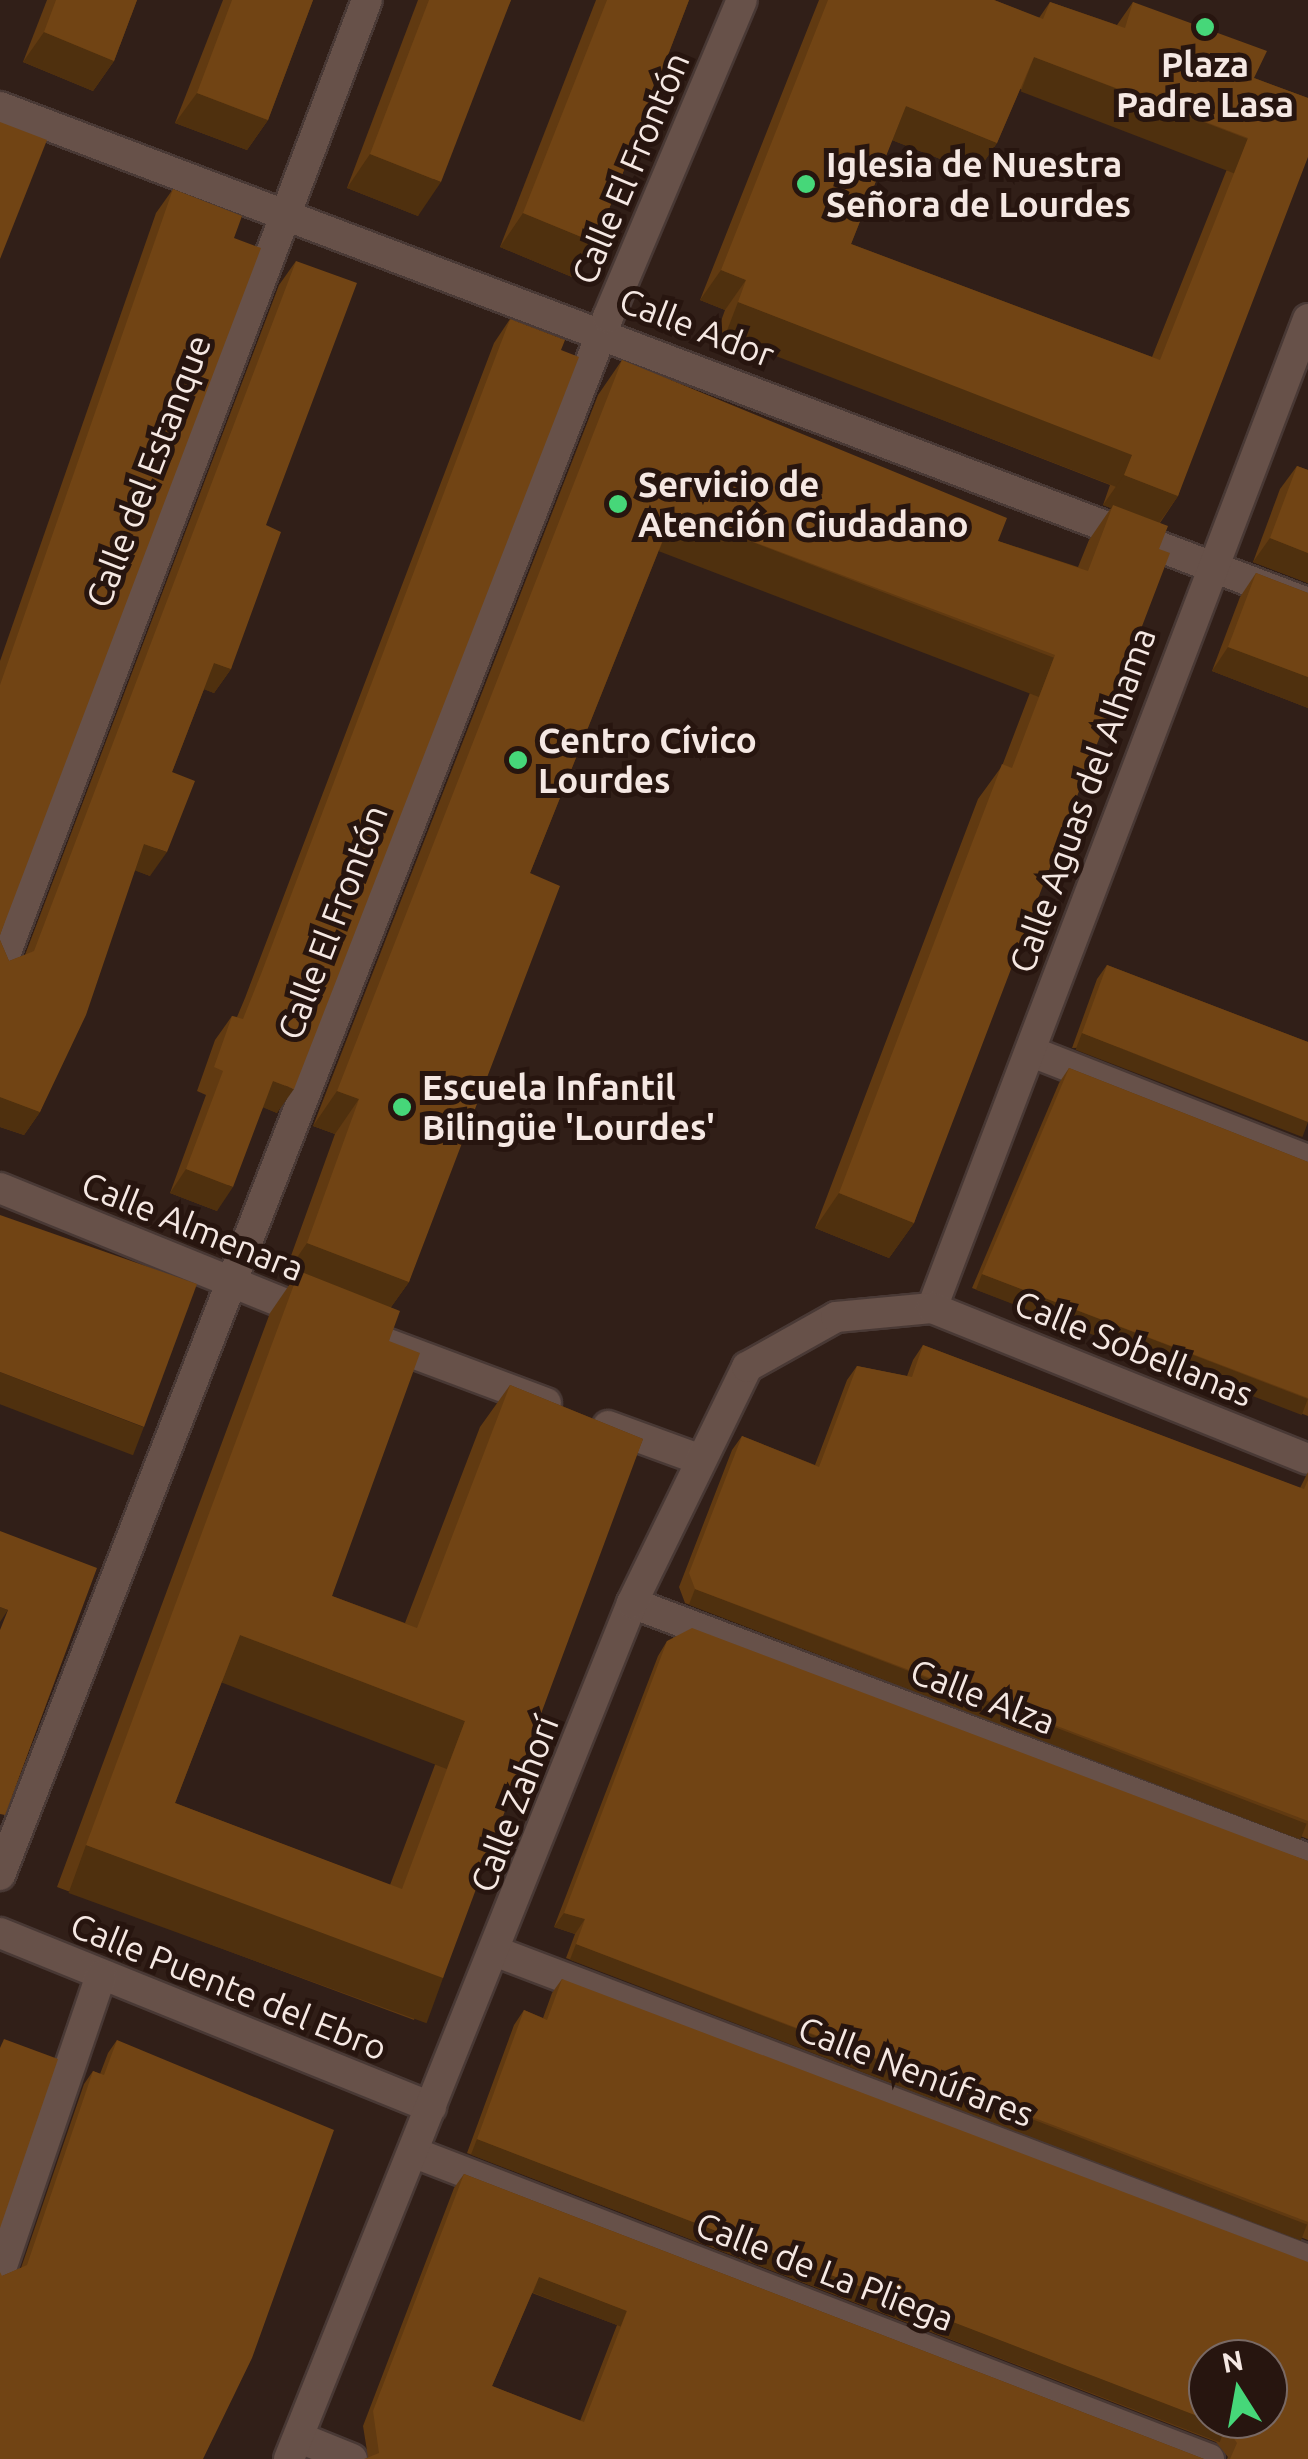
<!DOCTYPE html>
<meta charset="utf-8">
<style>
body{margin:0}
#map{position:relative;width:1308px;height:2459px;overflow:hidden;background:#311f18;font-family:Ubuntu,sans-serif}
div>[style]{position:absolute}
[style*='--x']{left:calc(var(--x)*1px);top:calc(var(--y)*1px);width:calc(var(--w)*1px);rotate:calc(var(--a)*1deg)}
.roads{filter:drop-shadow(2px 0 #493935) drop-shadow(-2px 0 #493935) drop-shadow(0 2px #493935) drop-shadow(0 -2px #493935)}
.street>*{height:30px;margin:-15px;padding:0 15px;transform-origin:15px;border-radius:15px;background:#675149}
.wall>*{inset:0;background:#613a11}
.shaded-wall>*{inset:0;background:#4f300e;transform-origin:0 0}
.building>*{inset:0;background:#714414}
.dots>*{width:28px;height:28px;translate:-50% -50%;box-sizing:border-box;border:5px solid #27150f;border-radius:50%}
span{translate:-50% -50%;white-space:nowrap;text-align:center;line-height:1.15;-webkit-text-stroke:10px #27150f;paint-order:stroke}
.poi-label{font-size:35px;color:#f5e8e3;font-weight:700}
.left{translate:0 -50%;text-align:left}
.street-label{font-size:35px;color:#f5e8e3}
.north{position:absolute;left:1188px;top:2339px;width:100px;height:100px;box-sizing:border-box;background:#27150f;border:2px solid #796964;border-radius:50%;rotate:349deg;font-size:28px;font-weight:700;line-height:40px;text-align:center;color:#f5e8e3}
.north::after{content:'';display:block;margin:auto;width:35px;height:45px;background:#46d779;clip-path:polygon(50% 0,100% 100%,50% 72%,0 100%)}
</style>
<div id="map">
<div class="roads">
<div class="street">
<i style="--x:0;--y:107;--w:1399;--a:20.77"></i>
<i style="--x:0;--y:968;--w:1035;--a:-69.24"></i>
<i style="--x:1032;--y:1052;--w:296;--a:21.4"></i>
<i style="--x:0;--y:1188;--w:337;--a:22.1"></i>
<i style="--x:932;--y:1308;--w:1058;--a:-69.18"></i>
<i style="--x:383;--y:1342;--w:174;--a:20.5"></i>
<i style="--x:608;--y:1426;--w:94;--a:20"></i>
<i style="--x:632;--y:1603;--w:723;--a:20.74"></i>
<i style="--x:0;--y:1875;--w:1672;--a:-68.68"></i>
<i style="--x:608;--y:317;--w:344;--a:-67.1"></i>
<i style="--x:0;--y:1933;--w:465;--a:22"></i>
<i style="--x:497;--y:1952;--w:868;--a:20.8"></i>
<i style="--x:415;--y:2153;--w:851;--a:21.08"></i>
<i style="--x:0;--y:2272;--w:313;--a:-71.2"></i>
<i style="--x:300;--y:2438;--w:56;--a:22"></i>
<i style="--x:289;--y:2459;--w:922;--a:-68.16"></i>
<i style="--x:632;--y:1603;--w:263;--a:-64"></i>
<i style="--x:747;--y:1367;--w:102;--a:-29.3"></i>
<i style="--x:836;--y:1317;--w:96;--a:-5.4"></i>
<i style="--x:932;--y:1308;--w:405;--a:21.9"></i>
</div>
</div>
<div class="wall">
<i style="clip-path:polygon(47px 0,137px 0,114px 61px,93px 91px,23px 62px)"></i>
<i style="clip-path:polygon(223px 0,313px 0,268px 120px,247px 150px,175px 123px)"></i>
<i style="clip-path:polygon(418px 0,511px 0,418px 216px,347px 188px)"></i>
<i style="clip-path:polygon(596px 0,689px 0,596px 243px,572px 277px,500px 247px)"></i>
<i style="clip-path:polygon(evenodd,819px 0,994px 0,1039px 18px,1050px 2px,1117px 25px,1133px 2px,1254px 78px,1308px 98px,1178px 496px,1160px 523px,914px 1223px,889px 1258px,815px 1228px,978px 799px,1002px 766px,1031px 690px,659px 550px,530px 873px,409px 1282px,391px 1307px,389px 1341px,332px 1596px,405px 1623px,480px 1427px,510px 1385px,643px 1439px,414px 2020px,57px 1887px,270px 1313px,292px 1281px,283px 1278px,335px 1134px,313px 1126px,598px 395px,622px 360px,998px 541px,1078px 567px,1089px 540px,1111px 508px,1103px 505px,1110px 485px,717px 332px,725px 310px,700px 300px,819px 0,1020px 89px,1227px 169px,1152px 357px,851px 244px,892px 140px,976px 173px,997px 143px,1020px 89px,819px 0,222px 1681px,436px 1762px,390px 1885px,175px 1803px,222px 1681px)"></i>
<i style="clip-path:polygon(173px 189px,234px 238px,0 935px,0 661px,156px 213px)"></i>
<i style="clip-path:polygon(296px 261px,266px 525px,231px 669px,214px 693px,204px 689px,172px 772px,150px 876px,135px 870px,40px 1112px,24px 1135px,0 1127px,0 940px,9px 961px,25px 955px,279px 285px)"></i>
<i style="clip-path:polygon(510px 319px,277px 1113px,263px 1107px,217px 1211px,170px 1193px,206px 1095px,197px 1091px,215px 1040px,232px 1016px,237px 1017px,245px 998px,494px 343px)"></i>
<i style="clip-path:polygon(1297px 466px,1308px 470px,1308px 583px,1253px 562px,1280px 489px)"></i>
<i style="clip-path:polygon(1256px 573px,1308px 593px,1308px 708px,1212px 671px,1240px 597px)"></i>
<i style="clip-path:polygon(1107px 965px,1308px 1042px,1072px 1048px,1097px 979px)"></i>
<i style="clip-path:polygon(1069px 1068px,1308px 1162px,1308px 1416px,972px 1288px,1059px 1083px)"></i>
<i style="clip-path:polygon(923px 1345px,1300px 1488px,1308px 1472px,1308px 1839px,685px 1603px,679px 1587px,732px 1450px,742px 1436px,815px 1465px,847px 1380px,857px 1366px,907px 1376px,913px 1360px)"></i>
<i style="clip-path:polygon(667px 1641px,1308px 1861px,1308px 2240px,566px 1958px,575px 1934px,554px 1927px,658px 1656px)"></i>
<i style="clip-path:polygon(562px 1979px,1308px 2459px,1227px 2459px,1228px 2457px,1216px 2442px,467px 2153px,514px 2025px,524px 2010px,543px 2018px,552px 1993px)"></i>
<i style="clip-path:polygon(117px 2040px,203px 2459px,2px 2276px,21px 2268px,84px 2084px,93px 2071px,100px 2074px,108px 2053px)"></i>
<i style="clip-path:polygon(evenodd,464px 2174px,1204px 2459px,368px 2457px,363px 2426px,454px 2188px,464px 2174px,532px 2293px,617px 2325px,580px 2421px,492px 2386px,532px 2293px)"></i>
</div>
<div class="shaded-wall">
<i style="clip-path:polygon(44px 32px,114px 61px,93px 91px,23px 62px)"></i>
<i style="left:1034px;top:57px;width:229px;height:37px;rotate:21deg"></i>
<i style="clip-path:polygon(197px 93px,268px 120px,247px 150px,175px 123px)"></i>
<i style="clip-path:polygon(906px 106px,997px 143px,976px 173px,884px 137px)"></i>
<i style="clip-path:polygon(370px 154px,441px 182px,418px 216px,347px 188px)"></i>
<i style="clip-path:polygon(523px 213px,596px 243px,572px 277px,500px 247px)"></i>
<i style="clip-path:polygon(721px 270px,746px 280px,725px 310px,700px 300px)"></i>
<i style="left:738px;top:302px;width:423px;height:37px;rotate:21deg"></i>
<i style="clip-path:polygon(1124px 475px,1178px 496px,1157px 526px,1103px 505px)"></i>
<i style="left:674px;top:512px;width:407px;height:42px;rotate:21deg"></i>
<i style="clip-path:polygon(1270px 538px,1308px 553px,1308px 583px,1253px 562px)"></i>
<i style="clip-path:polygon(1228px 647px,1308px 677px,1308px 708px,1212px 671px)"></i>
<i style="clip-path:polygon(214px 663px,231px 669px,214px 693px,198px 687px)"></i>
<i style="clip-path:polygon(144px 844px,167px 852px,150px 876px,128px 868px)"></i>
<i style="left:1082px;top:1033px;width:243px;height:18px;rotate:21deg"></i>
<i style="clip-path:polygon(273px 1081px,294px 1089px,277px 1113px,257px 1105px)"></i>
<i style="clip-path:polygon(337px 1091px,359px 1099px,335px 1134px,313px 1126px)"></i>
<i style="clip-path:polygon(0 1097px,40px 1112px,24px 1135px,0 1127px)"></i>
<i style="clip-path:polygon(186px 1169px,233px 1187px,217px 1211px,170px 1193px)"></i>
<i style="clip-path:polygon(839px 1193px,914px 1223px,889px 1258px,815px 1228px)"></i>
<i style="clip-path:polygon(307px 1243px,409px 1282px,384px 1317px,299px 1271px,292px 1281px,283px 1278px)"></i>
<i style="left:982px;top:1274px;width:349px;height:17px;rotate:21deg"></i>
<i style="left:0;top:1372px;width:154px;height:30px;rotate:21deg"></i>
<i style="left:695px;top:1589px;width:655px;height:17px;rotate:21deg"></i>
<i style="clip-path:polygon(0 1607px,8px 1610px,0 1622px)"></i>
<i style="left:240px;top:1635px;width:241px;height:51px;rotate:21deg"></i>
<i style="left:86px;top:1845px;width:381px;height:51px;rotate:20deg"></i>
<i style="clip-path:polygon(564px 1913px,585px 1919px,575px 1934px,554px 1927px)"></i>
<i style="left:576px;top:1944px;width:783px;height:17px;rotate:21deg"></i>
<i style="left:477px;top:2139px;width:802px;height:17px;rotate:21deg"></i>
<i style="left:539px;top:2277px;width:94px;height:17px;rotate:21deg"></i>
</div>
<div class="building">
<i style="clip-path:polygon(56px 0,137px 0,114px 61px,44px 32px)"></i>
<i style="clip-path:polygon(232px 0,313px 0,268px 120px,197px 93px)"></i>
<i style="clip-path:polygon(429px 0,511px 0,441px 182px,370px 154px)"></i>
<i style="clip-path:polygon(607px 0,689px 0,596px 243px,523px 213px)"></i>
<i style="clip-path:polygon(evenodd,828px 0,994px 0,1043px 19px,1050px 2px,1125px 28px,1133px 2px,1267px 51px,1254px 78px,1308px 98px,1308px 157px,1178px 496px,1124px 475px,1132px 455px,738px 302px,746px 280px,721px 270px,828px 0,1034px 57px,1248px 138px,1160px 360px,851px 244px,906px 106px,997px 143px,1034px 57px)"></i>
<i style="clip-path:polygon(0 122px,47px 140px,0 259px)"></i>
<i style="clip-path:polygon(173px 189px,242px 216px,234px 238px,261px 248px,0 935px,0 685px)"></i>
<i style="clip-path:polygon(296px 261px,357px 283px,266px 525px,281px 532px,231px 669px,214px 663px,172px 772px,195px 781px,167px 852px,144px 844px,86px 1015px,40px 1112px,0 1097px,0 940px,9px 961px,34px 951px)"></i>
<i style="clip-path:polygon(510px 319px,565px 340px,561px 350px,579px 357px,294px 1089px,273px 1081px,233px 1187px,186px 1169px,223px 1071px,214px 1067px,232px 1016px,243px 1019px,261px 974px)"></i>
<i style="clip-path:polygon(622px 360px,1007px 518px,998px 541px,1088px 571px,1113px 505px,1168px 526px,1159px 549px,1170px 553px,914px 1223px,839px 1193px,1002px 764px,1012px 768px,1055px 655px,674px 512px,530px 873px,560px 886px,409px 1282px,307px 1243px,359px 1099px,337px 1091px)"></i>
<i style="clip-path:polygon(1297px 466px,1308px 470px,1308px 553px,1270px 538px)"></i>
<i style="clip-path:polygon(1256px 573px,1308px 593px,1308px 677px,1228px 647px)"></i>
<i style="clip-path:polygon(1107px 965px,1308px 1042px,1308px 1122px,1082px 1033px)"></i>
<i style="clip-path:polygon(1069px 1068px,1308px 1162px,1308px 1398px,982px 1274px)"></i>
<i style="clip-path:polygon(0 1215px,197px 1284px,144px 1427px,0 1372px)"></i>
<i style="clip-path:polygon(evenodd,299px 1271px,400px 1311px,389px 1341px,420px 1353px,332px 1596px,417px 1628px,510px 1385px,643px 1439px,443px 1978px,86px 1845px,299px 1271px,240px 1635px,465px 1721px,402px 1889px,175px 1803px,240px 1635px)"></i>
<i style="clip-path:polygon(923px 1345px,1304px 1489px,1308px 1480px,1308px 1821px,695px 1589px,689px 1573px,742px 1436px,819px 1467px,857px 1366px,912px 1377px)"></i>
<i style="clip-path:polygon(0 1531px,97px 1568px,5px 1815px,0 1814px,0 1630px,8px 1610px,0 1607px)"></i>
<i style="clip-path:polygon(692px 1628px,1308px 1861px,1308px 2222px,576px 1944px,585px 1919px,564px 1913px,667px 1641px)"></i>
<i style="clip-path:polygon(evenodd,562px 1979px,1308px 2262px,1308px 2459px,1230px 2459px,1237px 2443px,1226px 2427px,477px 2139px,524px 2010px,547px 2020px,562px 1979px,1208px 2359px,1268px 2359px,1268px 2419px,1208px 2419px,1208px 2359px)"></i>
<i style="clip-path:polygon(4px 2039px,58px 2059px,0 2228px,0 2048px)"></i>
<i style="clip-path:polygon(117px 2040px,334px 2130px,252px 2358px,203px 2459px,0 2459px,0 2272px,2px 2276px,27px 2265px,93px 2071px,104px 2075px)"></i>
<i style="clip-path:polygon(evenodd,464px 2174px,1204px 2459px,364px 2459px,379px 2453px,373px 2411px,464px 2174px,539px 2277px,627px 2311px,584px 2422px,492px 2386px,539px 2277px)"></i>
</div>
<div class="dots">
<i style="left:1205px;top:27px;background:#46d779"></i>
<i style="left:806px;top:184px;background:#46d779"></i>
<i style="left:618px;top:504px;background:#46d779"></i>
<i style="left:518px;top:760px;background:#46d779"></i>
<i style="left:402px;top:1107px;background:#46d779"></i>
</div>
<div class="poi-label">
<span style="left:1205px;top:84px">Plaza<br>Padre Lasa</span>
<span class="left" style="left:826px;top:184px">Iglesia de Nuestra<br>Señora de Lourdes</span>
<span class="left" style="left:638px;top:504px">Servicio de<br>Atención Ciudadano</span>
<span class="left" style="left:538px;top:760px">Centro Cívico<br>Lourdes</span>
<span class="left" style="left:422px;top:1107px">Escuela Infantil<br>Bilingüe 'Lourdes'</span>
</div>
<div class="street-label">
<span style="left:630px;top:168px;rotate:-67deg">Calle El Frontón</span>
<span style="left:697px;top:327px;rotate:21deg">Calle Ador</span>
<span style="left:148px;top:471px;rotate:-69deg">Calle del Estanque</span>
<span style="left:1082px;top:800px;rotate:-70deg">Calle Aguas del Alhama</span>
<span style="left:332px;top:922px;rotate:-69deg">Calle El Frontón</span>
<span style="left:193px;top:1226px;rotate:22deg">Calle Almenara</span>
<span style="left:1134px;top:1348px;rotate:22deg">Calle Sobellanas</span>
<span style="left:983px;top:1696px;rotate:21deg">Calle Alza</span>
<span style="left:514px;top:1804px;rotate:-69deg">Calle Zahorí</span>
<span style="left:229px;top:1986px;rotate:22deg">Calle Puente del Ebro</span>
<span style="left:916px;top:2071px;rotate:21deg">Calle Nenúfares</span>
<span style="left:825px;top:2271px;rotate:21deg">Calle de La Pliega</span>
</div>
<div class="north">N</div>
</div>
